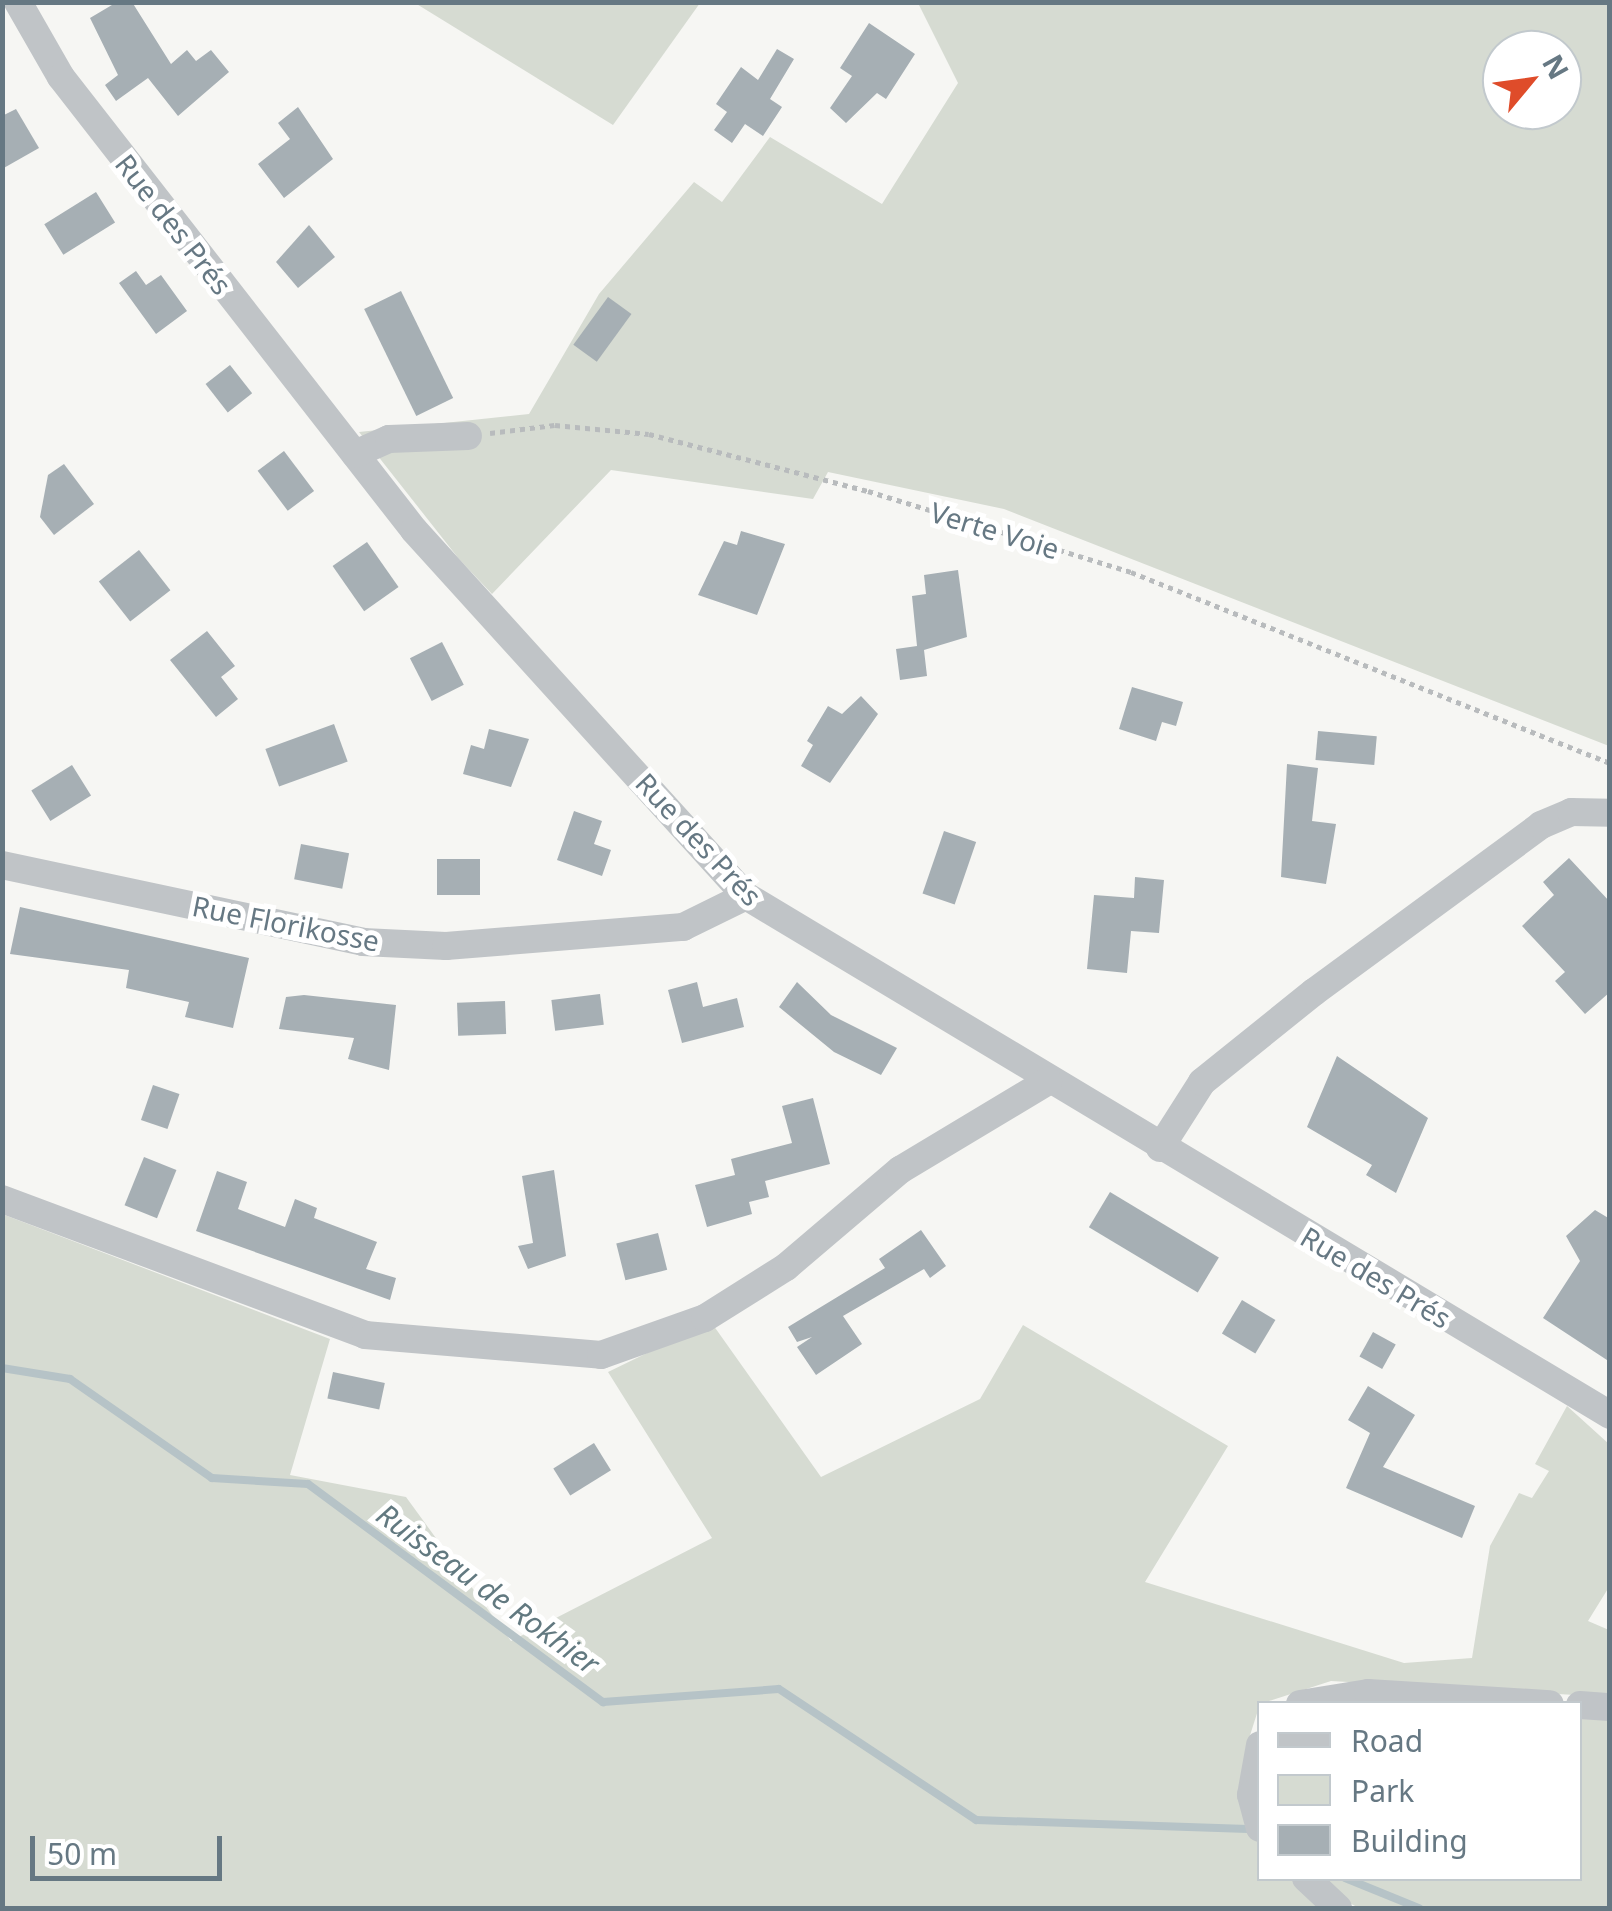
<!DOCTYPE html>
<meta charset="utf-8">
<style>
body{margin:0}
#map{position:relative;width:1612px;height:1911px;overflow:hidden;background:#f6f6f3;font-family:"Noto Sans",sans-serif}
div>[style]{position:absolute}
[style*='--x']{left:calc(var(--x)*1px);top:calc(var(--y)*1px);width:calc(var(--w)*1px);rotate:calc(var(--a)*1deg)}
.green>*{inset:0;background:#d6dbd2}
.stream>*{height:8px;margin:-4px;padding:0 4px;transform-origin:4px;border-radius:4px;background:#b6c3c7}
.building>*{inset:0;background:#a6afb4;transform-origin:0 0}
.path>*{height:5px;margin-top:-2.5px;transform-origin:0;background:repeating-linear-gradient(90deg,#b8bbbd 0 5px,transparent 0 10px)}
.minor>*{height:28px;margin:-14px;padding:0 14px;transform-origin:14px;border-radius:14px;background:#c0c4c7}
span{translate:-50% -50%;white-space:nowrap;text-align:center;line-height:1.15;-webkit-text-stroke:10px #fff;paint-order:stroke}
.street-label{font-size:28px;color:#667883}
.water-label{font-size:30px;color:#627980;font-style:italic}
.frame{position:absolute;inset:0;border:5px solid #667883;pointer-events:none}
.legend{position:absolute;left:1257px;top:1701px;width:325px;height:180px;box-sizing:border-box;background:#fff;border:2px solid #c2c9cd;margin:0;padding:12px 18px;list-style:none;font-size:30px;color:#667883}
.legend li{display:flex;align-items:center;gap:20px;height:50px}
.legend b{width:50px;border:2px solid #c2c9cd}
.north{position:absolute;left:1482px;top:30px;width:100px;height:100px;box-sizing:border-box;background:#fff;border:2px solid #c2c9cd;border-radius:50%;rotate:61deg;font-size:28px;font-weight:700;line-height:40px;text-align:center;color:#667883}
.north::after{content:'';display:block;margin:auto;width:35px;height:45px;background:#df4c2a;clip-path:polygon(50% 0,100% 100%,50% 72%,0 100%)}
.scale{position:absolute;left:30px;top:1836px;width:192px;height:45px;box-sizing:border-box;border:5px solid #667883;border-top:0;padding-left:12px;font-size:30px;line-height:35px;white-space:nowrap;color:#667883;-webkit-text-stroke:8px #fff;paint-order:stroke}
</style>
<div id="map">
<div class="green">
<i style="clip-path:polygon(415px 3px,700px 3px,613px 125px)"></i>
<i style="clip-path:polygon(evenodd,918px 3px,1609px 3px,1609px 746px,1004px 509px,828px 472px,813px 499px,611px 470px,492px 594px,459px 559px,359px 432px,529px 414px,599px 294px,694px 182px,722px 202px,770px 137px,882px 204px,958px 83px,918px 3px,1502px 50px,1562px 50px,1562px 110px,1502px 110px,1502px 50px)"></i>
<i style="clip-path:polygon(2px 1214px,330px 1339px,290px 1475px,406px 1497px,511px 1641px,712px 1538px,608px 1372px,711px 1322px,821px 1477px,980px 1399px,1023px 1325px,1228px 1446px,1145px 1582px,1404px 1663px,1472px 1658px,1490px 1546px,1519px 1493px,1532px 1498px,1549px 1471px,1535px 1464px,1567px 1406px,1609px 1444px,1609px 1587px,1588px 1621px,1609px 1630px,1609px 1697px,1331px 1681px,1260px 1704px,1245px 1751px,1259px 1761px,1260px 1878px,1298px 1879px,1331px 1908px,3px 1908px)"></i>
<i style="clip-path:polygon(1580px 1709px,1609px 1711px,1609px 1908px,1359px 1908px,1303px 1879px,1580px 1878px)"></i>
</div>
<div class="stream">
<i style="--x:2;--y:1368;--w:69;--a:9.2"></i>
<i style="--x:70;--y:1379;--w:173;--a:34.9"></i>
<i style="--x:212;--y:1478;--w:96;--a:3.6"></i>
<i style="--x:308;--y:1484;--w:367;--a:36.5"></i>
<i style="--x:603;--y:1702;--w:176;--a:-4.2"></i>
<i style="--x:779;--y:1689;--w:237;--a:33.6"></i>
<i style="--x:976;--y:1820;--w:272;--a:1.9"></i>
<i style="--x:1345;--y:1878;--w:80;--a:22.1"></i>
</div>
<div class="building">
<i style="clip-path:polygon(117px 2px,132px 2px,171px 64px,187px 50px,196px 61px,211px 50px,229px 72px,178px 116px,148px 78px,116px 101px,105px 85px,118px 75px,90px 18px)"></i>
<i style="clip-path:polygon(869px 23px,915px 54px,886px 99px,877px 93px,846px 123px,830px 108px,852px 76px,840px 68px)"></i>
<i style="clip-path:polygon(777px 49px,794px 59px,770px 99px,782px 107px,763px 136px,745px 124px,732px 143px,714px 130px,727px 112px,716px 104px,741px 67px,758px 80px)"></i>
<i style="clip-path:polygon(298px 107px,333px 159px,284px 198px,258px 164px,290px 139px,278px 123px)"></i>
<i style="clip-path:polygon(16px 109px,39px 148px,2px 169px,2px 116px)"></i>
<i style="left:96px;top:192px;width:36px;height:61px;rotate:58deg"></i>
<i style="clip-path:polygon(309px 225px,335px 257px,298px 288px,276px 262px)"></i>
<i style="clip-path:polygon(136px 271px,146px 285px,161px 275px,187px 311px,156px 334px,119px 283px)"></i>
<i style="left:401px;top:291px;width:119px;height:41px;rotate:64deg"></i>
<i style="left:608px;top:297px;width:29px;height:59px;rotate:36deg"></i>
<i style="left:230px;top:365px;width:36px;height:31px;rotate:52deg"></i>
<i style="left:284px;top:451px;width:50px;height:33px;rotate:53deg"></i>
<i style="clip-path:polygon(64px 464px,94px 504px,54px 535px,40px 517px,48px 475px)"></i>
<i style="clip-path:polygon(741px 531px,785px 544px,757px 615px,698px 595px,724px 541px,737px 545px)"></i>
<i style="left:367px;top:542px;width:55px;height:42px;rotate:55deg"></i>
<i style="left:139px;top:550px;width:51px;height:51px;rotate:52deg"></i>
<i style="clip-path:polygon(958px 570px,967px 637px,924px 650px,927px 676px,900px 680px,896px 649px,917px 646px,912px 596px,926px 594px,924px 575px)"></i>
<i style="clip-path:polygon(207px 631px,235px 666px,221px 677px,238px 699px,216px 717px,170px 660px)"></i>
<i style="left:442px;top:642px;width:48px;height:36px;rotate:63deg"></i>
<i style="clip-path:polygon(1132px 687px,1183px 702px,1176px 726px,1162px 722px,1156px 741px,1119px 729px)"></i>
<i style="clip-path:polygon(861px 696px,878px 714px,830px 783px,801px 766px,813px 745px,807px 741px,828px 706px,842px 714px)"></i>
<i style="left:334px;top:724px;width:40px;height:73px;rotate:70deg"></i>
<i style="clip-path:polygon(489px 729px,529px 739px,511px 787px,463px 774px,471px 745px,484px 749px)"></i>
<i style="left:1318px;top:731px;width:59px;height:29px;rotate:5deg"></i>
<i style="clip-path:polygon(1287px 764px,1318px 768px,1312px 821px,1336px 824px,1326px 884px,1281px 877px)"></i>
<i style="left:72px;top:765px;width:36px;height:48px;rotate:58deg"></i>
<i style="clip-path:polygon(574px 811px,602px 821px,594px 844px,611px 850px,602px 876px,557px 860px)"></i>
<i style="left:944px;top:831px;width:34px;height:66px;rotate:19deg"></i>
<i style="left:301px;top:844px;width:49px;height:36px;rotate:11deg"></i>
<i style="clip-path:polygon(1569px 858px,1610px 902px,1610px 992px,1585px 1014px,1555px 981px,1565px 972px,1522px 926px,1554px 895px,1543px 882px)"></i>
<i style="left:480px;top:859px;width:36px;height:43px;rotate:90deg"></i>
<i style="clip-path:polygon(1135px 877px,1164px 880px,1159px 933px,1131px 931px,1127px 973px,1087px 969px,1094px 895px,1134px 898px)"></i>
<i style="clip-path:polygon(20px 907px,249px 958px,233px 1028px,185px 1017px,189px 1002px,126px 988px,129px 970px,10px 954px)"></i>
<i style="clip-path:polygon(697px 982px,703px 1007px,737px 998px,744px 1027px,682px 1043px,668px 990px)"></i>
<i style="clip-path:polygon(797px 982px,831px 1015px,897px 1048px,881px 1075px,834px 1052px,779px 1007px)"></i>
<i style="left:600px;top:994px;width:31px;height:49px;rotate:83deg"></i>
<i style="clip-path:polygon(304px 995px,396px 1005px,389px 1070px,348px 1059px,354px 1038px,279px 1029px,286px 997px)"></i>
<i style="left:505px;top:1001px;width:33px;height:48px;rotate:88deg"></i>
<i style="clip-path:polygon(1337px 1056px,1428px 1118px,1396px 1193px,1366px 1175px,1372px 1165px,1307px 1127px)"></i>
<i style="left:153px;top:1085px;width:28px;height:37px;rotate:19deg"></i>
<i style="clip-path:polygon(813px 1098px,830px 1164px,765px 1181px,769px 1197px,749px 1202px,752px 1214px,707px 1227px,695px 1185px,735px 1175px,731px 1159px,792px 1143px,782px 1106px)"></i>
<i style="left:144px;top:1157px;width:35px;height:52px;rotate:22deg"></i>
<i style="clip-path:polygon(554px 1170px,566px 1256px,528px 1269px,518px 1246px,533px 1243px,522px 1176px)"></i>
<i style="clip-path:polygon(217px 1171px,247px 1182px,238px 1209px,285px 1227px,295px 1199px,317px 1208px,314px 1218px,377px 1242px,366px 1269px,396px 1278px,390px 1300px,196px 1231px)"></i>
<i style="left:1110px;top:1192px;width:127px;height:41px;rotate:31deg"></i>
<i style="clip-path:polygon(1595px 1210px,1610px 1219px,1610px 1362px,1543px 1318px,1580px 1261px,1566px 1236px)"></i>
<i style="clip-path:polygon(921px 1230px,946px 1266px,930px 1278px,924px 1269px,843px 1316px,862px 1344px,816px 1375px,797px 1347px,812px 1337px,797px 1342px,788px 1327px,885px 1268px,879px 1259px)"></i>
<i style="left:658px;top:1233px;width:38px;height:43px;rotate:76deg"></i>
<i style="left:1242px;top:1300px;width:39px;height:39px;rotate:31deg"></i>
<i style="left:1373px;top:1332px;width:26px;height:28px;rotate:29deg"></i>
<i style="left:333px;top:1372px;width:53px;height:27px;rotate:12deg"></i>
<i style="clip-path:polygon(1368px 1386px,1415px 1415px,1383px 1467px,1475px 1506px,1462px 1538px,1346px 1488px,1370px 1433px,1348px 1420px)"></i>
<i style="left:594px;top:1443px;width:32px;height:48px;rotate:58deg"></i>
</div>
<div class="path">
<i style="--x:490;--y:433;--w:65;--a:-7"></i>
<i style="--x:555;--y:425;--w:94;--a:5.5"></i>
<i style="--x:649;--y:434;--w:226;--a:14.6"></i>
<i style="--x:868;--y:491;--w:275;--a:17.1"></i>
<i style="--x:1131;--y:572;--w:516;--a:21.74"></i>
</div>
<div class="minor">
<i style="--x:18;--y:2;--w:86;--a:60.2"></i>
<i style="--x:61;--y:77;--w:574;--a:52.07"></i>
<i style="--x:414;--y:530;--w:494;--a:47.8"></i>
<i style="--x:746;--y:896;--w:1008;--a:30.99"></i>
<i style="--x:355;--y:454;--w:37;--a:-24"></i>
<i style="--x:389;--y:439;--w:79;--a:-2.2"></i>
<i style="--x:2;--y:865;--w:369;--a:12"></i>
<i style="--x:363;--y:942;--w:83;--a:2.8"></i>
<i style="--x:446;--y:946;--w:238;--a:-4.6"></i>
<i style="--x:683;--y:927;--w:70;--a:-26.2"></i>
<i style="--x:1160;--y:1148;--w:78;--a:-57.5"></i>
<i style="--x:1202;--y:1082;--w:144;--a:-38.8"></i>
<i style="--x:1314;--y:992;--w:282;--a:-36.3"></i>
<i style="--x:1541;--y:825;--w:33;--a:-23"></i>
<i style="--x:1571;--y:812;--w:39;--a:1"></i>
<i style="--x:2;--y:1199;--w:388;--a:20.5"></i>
<i style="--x:365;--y:1335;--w:237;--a:4.8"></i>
<i style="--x:601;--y:1355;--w:110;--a:-19.6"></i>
<i style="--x:705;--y:1318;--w:96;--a:-32.2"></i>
<i style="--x:786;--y:1267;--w:150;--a:-40.4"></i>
<i style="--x:900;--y:1170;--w:173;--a:-31"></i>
<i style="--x:1300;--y:1704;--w:69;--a:-9.2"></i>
<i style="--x:1368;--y:1693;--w:182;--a:3.5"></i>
<i style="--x:1580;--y:1705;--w:30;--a:4"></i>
<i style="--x:1260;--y:1745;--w:51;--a:100.2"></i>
<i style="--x:1251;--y:1795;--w:34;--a:75"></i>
<i style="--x:1306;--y:1878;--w:44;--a:43.2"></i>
</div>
<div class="street-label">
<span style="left:174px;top:224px;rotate:52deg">Rue des Prés</span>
<span style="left:995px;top:530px;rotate:17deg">Verte Voie</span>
<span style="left:699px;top:839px;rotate:47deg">Rue des Prés</span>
<span style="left:286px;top:923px;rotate:11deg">Rue Florikosse</span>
<span style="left:1376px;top:1277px;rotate:31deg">Rue des Prés</span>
</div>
<div class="water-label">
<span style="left:488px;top:1589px;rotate:36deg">Ruisseau de Rokhier</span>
</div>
<div class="frame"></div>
<ul class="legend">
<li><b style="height:12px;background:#c0c4c7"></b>Road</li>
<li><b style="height:28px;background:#d6dbd2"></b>Park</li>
<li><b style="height:28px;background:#a6afb4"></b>Building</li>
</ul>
<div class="north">N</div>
<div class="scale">50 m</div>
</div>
